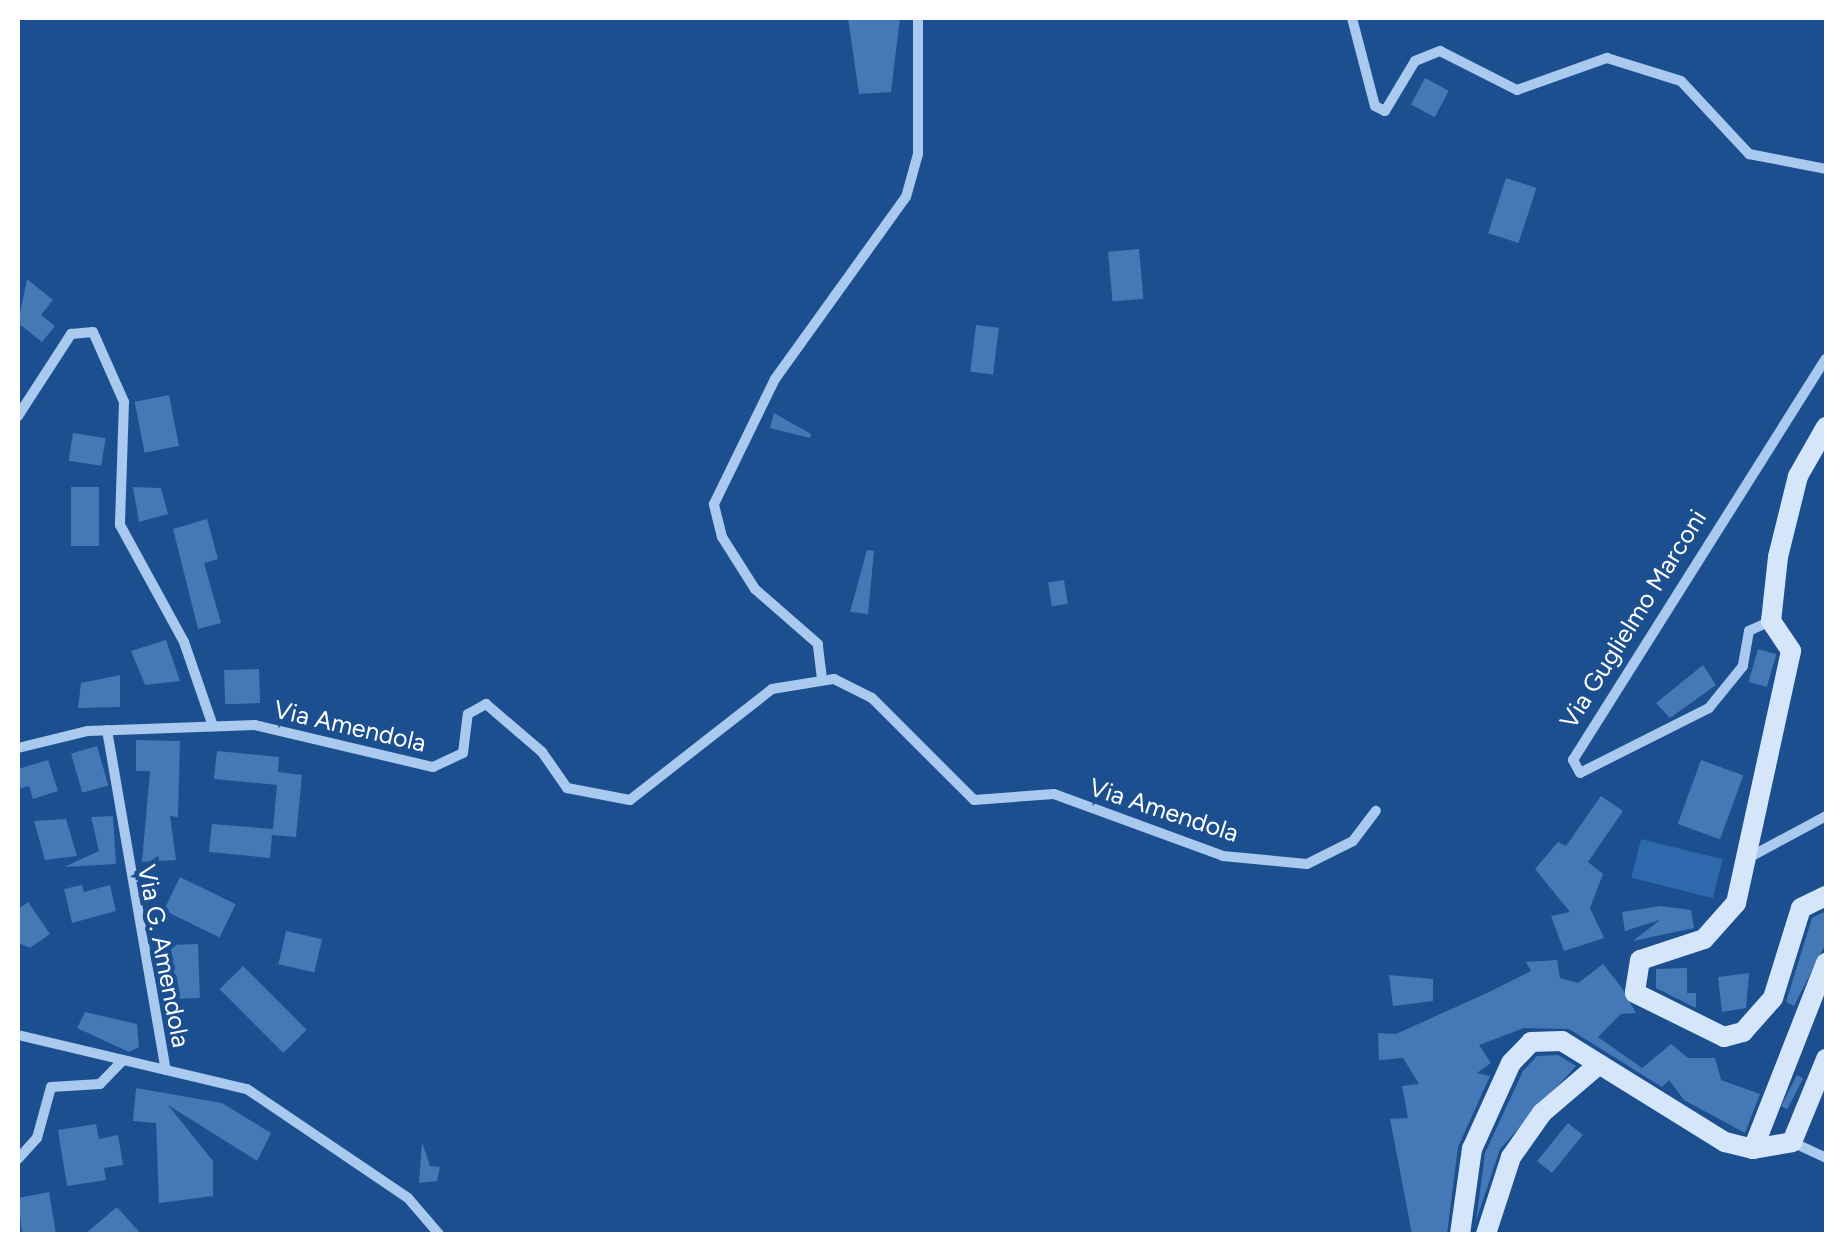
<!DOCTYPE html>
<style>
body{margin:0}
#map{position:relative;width:1844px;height:1252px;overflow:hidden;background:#1b4f8f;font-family:Figtree,sans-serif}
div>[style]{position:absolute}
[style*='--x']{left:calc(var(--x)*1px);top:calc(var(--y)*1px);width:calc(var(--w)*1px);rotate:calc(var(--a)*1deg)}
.green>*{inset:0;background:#2e69ad;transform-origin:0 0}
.building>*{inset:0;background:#4478b7;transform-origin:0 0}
.street>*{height:10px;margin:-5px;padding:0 5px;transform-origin:5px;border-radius:5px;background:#a9c9ee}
.secondary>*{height:20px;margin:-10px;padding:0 10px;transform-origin:10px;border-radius:10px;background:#d6e6fa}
span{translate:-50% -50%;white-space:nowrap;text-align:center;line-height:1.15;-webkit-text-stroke:9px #1b4f8f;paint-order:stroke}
.street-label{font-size:25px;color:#fff}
.frame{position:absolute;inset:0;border:20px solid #fff;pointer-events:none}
</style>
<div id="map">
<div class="green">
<i style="left:1641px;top:839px;width:84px;height:40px;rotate:14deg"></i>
</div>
<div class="building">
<i style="clip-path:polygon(848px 18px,900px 18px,891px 92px,859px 94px)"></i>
<i style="left:1425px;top:78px;width:27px;height:30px;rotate:28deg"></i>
<i style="left:1506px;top:178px;width:32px;height:58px;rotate:18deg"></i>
<i style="left:1139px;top:249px;width:50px;height:31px;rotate:85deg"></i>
<i style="clip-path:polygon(27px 279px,53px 300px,41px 315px,55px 326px,42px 342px,18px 323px)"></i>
<i style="left:976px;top:325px;width:23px;height:47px;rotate:7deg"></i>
<i style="left:169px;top:395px;width:52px;height:35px;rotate:79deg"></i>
<i style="clip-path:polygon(774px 413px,811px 434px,810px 438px,770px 428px)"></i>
<i style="left:73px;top:433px;width:33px;height:28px;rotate:9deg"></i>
<i style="left:71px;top:487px;width:28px;height:59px"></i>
<i style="clip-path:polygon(133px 487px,161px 488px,168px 514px,139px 522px)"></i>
<i style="clip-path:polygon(207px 519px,218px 559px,204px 563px,221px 623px,198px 629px,173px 529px)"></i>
<i style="clip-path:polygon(867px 550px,874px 551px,868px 614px,850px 612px)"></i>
<i style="left:1064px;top:580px;width:24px;height:16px;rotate:81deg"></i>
<i style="clip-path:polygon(166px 640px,180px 681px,145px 685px,131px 651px)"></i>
<i style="left:1758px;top:649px;width:19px;height:34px;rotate:16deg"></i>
<i style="clip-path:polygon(1703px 665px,1716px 685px,1670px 718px,1656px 703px)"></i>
<i style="left:259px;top:669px;width:34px;height:35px;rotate:88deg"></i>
<i style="clip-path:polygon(120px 675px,120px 707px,78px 708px,81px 683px)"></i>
<i style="clip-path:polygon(136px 740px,180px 741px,178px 817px,170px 816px,176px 860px,142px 862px,150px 771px,136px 771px)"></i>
<i style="left:97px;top:746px;width:41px;height:27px;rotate:74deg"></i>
<i style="clip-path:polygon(217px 751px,279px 757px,278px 772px,302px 775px,296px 837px,272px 835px,270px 858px,209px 852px,212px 824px,273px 829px,277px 785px,214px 779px)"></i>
<i style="clip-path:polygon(48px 760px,58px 791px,33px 799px,29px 786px,18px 789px,18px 769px)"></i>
<i style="left:1701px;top:760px;width:45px;height:68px;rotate:20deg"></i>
<i style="clip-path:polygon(1601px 796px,1623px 811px,1588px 862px,1603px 874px,1590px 908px,1604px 938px,1564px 951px,1551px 916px,1570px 912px,1535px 869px,1558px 842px,1566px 846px)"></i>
<i style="clip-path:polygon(113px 816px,116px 864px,64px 867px,99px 851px,91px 817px)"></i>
<i style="clip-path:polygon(66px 819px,77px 856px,45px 860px,34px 821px)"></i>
<i style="left:180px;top:877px;width:62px;height:37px;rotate:26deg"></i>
<i style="clip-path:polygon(82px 885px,84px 892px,110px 885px,116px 911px,72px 923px,64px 889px)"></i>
<i style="clip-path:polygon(28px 902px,50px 934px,30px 948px,18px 943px,18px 909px)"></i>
<i style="clip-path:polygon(1660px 906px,1691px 910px,1694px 928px,1633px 941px,1660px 920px,1625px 931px,1622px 912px)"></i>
<i style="clip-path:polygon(1826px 911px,1826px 943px,1794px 1006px,1786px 1002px,1812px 918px)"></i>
<i style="left:286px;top:931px;width:37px;height:34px;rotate:13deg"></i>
<i style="left:198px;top:944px;width:54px;height:37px;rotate:88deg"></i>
<i style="clip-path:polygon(1557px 960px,1560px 978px,1578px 983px,1603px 964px,1622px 988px,1636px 1013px,1621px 1014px,1598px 1037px,1642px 1068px,1671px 1044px,1688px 1058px,1715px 1058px,1721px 1080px,1760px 1094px,1745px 1133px,1684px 1100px,1669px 1080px,1662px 1087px,1569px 1029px,1524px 1028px,1479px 1045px,1491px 1063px,1477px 1073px,1490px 1076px,1458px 1147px,1447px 1234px,1412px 1234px,1390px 1119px,1408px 1118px,1402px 1086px,1419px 1084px,1403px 1058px,1379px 1060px,1378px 1033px,1396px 1034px,1489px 992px,1531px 971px,1526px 962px)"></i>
<i style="left:243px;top:966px;width:90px;height:33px;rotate:45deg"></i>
<i style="clip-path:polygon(1687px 968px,1687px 993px,1696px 993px,1696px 1008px,1656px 988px,1656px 969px)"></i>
<i style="clip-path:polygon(1749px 973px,1746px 1008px,1722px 1012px,1718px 977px)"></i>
<i style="clip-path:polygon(1389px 975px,1433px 979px,1433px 1001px,1393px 1006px)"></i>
<i style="clip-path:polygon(85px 1012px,137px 1024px,139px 1047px,129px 1052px,77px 1028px)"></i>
<i style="clip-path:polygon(1558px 1055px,1576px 1066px,1500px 1149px,1476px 1221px,1485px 1153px,1523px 1071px,1537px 1056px)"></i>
<i style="left:1797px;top:1075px;width:7px;height:35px;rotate:27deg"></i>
<i style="clip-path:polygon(136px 1088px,222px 1103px,271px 1133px,257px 1161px,168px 1105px,213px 1161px,213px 1196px,159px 1203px,156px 1123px,133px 1121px)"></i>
<i style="left:1568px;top:1123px;width:19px;height:49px;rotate:39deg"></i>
<i style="clip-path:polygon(96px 1124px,99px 1139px,118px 1135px,123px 1165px,104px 1168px,106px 1180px,67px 1186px,58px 1130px)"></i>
<i style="clip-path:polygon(422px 1142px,430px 1166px,440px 1167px,437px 1181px,419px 1183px)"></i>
<i style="clip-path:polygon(49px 1192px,56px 1234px,22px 1234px,18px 1198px)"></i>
<i style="clip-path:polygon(117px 1207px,141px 1234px,85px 1234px)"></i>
</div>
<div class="street">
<i style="--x:1352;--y:18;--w:91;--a:75.4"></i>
<i style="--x:1375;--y:106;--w:11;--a:27"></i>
<i style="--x:1385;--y:111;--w:58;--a:-59"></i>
<i style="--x:1415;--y:61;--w:27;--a:-22"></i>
<i style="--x:1440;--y:51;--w:86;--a:26.9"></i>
<i style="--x:1517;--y:90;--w:96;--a:-19.6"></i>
<i style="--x:1607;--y:58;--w:77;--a:17.3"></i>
<i style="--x:1681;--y:81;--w:100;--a:47"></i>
<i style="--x:1749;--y:154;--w:78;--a:11"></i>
<i style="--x:18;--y:416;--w:98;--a:-57.1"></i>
<i style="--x:71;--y:334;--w:22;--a:-5"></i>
<i style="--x:93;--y:332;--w:77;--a:66.1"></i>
<i style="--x:124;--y:402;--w:123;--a:91.9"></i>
<i style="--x:120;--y:525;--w:133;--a:61.3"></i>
<i style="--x:184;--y:642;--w:89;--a:71"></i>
<i style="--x:1771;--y:621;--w:24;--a:156"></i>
<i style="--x:1749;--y:631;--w:36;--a:100"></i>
<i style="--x:1743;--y:666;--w:54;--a:129"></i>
<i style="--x:1709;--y:708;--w:144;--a:153.3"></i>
<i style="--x:1580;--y:773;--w:15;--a:-118"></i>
<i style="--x:1573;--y:760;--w:474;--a:-57.8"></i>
<i style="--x:822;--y:679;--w:35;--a:-97"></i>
<i style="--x:818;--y:644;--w:84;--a:-138.9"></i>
<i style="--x:755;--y:589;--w:62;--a:-122.4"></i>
<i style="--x:722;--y:537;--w:34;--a:-104"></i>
<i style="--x:714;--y:504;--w:139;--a:-64"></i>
<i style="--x:775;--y:379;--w:224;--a:-54.3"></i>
<i style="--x:906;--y:197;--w:45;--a:-74.4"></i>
<i style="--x:918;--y:154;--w:136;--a:-90"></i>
<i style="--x:107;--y:730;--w:345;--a:80.2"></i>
<i style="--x:18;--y:748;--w:72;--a:-13.7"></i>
<i style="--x:88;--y:731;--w:167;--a:-2.1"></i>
<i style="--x:255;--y:725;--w:183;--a:13.3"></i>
<i style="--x:433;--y:767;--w:33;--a:-25"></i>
<i style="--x:463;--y:753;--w:39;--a:-83"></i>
<i style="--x:468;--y:714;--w:21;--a:-29"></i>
<i style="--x:486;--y:704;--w:74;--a:40.6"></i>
<i style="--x:542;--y:752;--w:44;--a:55.2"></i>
<i style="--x:567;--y:788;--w:64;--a:10.8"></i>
<i style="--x:630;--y:800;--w:180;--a:-38"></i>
<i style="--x:772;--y:689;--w:63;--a:-9.2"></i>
<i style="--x:834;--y:679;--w:42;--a:26.6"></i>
<i style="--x:872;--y:698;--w:144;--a:45"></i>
<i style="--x:974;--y:800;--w:80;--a:-4.3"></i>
<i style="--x:1054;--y:794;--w:180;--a:20.1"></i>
<i style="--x:1223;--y:856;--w:84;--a:5.4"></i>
<i style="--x:1307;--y:864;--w:51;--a:-26.6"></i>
<i style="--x:1353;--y:841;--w:38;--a:-53"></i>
<i style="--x:1748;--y:858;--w:89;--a:-28.3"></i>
<i style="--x:18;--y:1035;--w:235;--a:13.3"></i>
<i style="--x:247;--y:1089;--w:194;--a:34.1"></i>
<i style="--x:408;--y:1198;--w:48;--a:49.3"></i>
<i style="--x:1792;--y:1142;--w:38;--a:25"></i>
<i style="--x:18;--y:1159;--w:28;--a:-48"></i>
<i style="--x:37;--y:1138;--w:53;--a:-74.6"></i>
<i style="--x:51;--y:1087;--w:49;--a:-3.5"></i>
<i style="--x:100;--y:1084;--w:33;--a:-46"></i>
</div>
<div class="secondary">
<i style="--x:1826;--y:427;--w:56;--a:119.7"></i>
<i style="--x:1798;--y:476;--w:83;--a:103.9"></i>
<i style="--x:1778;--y:557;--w:64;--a:96.2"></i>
<i style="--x:1771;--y:621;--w:36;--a:56"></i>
<i style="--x:1791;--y:651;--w:258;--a:102.3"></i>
<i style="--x:1736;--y:903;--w:48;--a:131.6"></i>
<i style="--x:1704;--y:939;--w:67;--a:161.8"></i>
<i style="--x:1640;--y:960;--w:33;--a:99"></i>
<i style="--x:1635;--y:993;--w:99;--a:26.3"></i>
<i style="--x:1724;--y:1037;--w:20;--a:-15"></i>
<i style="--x:1743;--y:1032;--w:45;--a:-48.6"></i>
<i style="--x:1773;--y:998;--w:94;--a:-72.7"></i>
<i style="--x:1801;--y:908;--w:28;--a:-26"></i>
<i style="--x:1753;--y:1149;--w:200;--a:-68.6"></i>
<i style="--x:1460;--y:1234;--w:86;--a:-82"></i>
<i style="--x:1472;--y:1149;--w:94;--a:-65.6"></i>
<i style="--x:1511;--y:1063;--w:29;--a:-46"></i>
<i style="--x:1531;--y:1042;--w:31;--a:-2"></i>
<i style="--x:1562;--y:1041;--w:192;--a:31.8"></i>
<i style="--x:1725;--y:1142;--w:29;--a:14"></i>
<i style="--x:1753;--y:1149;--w:40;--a:-10"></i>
<i style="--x:1792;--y:1142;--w:90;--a:-67.7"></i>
<i style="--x:1486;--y:1234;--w:81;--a:-72"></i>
<i style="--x:1511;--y:1157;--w:54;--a:-54.8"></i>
<i style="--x:1542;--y:1113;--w:74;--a:-40.6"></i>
</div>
<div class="street-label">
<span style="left:1633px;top:619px;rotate:-58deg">Via Guglielmo Marconi</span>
<span style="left:350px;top:726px;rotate:13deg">Via Amendola</span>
<span style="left:1164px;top:810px;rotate:18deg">Via Amendola</span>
<span style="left:164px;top:956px;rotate:79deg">Via G. Amendola</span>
</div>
<div class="frame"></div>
</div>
